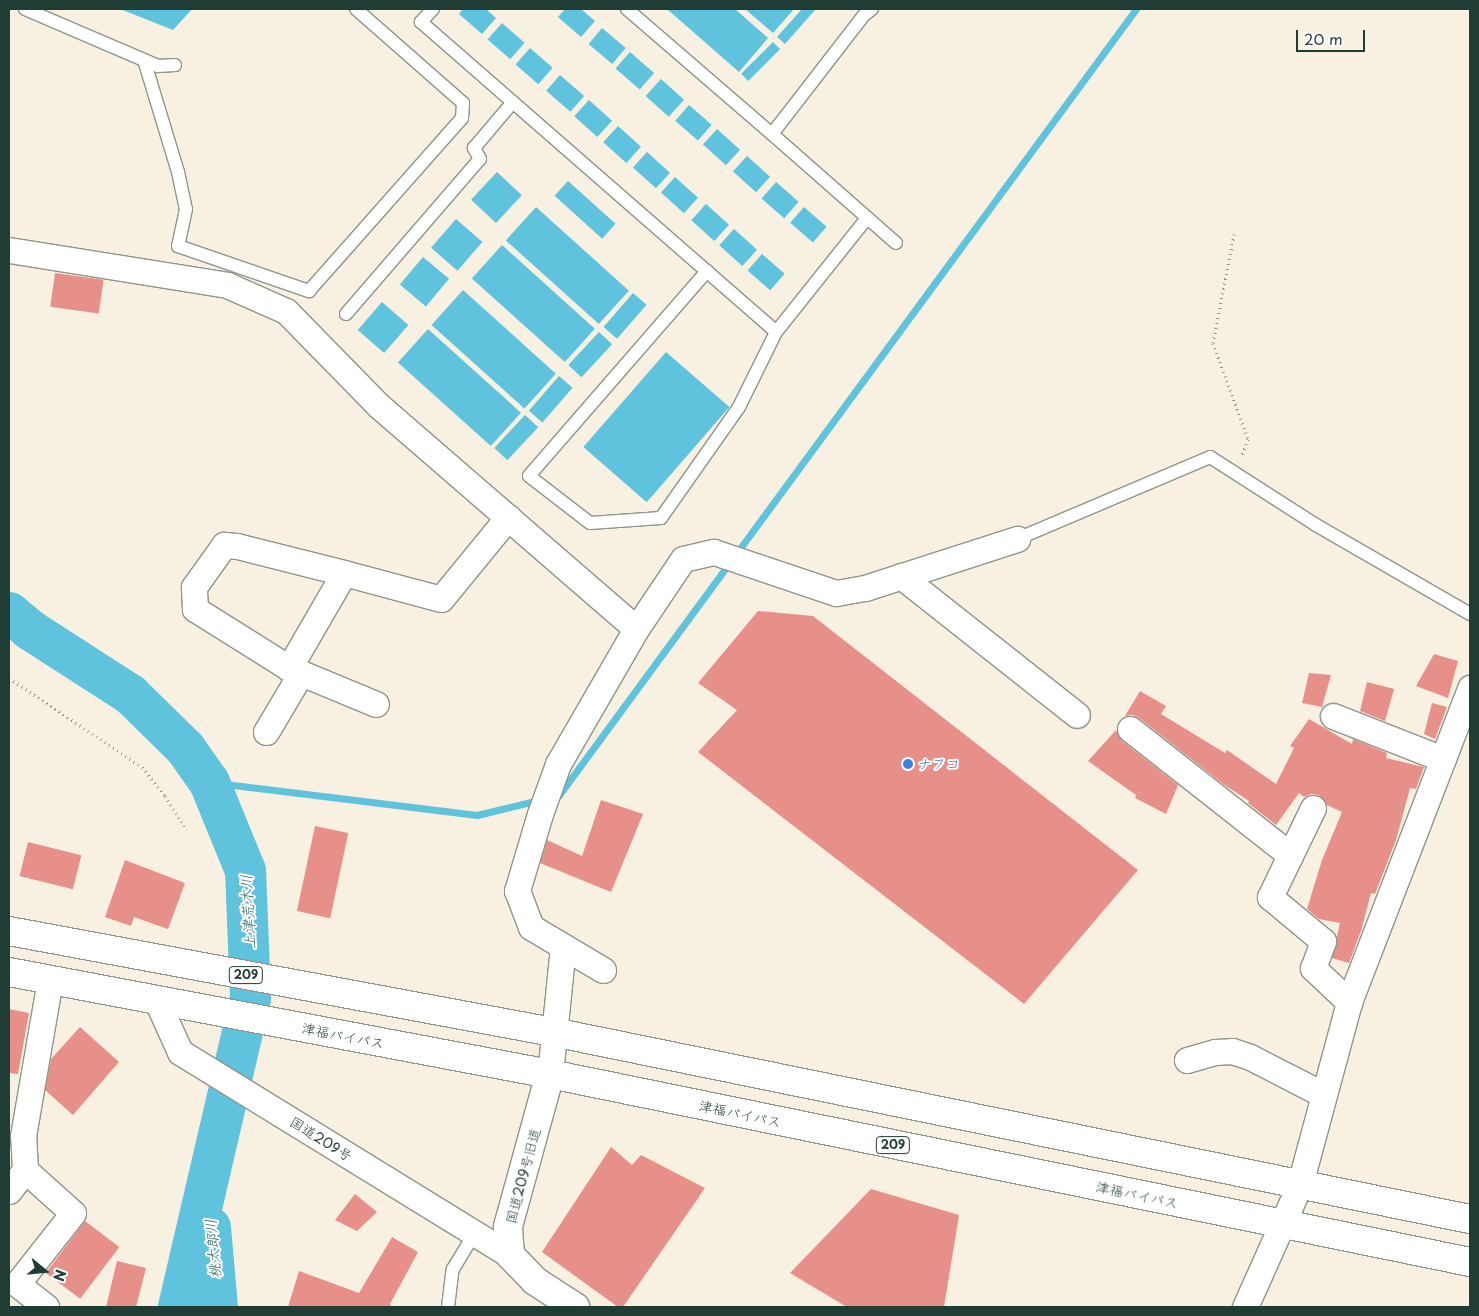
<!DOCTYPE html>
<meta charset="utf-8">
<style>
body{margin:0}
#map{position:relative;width:1479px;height:1316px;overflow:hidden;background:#f8f0e0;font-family:"Playpen Sans","Klee One",sans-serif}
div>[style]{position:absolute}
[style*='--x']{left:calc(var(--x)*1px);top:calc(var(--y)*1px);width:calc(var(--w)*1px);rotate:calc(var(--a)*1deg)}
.water>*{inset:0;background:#5fc3dd;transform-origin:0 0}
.stream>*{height:7px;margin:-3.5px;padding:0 3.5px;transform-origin:3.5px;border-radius:3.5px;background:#5fc3dd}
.river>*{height:41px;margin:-20.5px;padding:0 20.5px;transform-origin:20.5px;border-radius:20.5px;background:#5fc3dd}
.building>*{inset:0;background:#e7908a;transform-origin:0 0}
.path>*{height:3px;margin-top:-1.5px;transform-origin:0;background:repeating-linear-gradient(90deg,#8c968a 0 1px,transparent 0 5px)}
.roads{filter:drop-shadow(1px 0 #8c968a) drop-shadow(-1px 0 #8c968a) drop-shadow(0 1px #8c968a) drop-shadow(0 -1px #8c968a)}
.lane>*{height:12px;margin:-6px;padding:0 6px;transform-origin:6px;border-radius:6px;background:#fff}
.street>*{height:25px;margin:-12.5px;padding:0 12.5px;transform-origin:12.5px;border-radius:12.5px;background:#fff}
.secondary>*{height:28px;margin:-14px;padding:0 14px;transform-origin:14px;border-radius:14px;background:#fff}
.highway>*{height:28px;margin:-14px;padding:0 14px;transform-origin:14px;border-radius:14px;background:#fff}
.dots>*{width:14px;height:14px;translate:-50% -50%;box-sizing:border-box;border:2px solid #fff;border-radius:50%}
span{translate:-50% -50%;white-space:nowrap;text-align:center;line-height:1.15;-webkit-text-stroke:4px #fff;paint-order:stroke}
.shield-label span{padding:1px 4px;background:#fff;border:1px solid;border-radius:4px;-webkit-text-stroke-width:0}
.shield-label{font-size:12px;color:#1f3d34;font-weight:700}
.shop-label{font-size:14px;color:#366cbe}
.left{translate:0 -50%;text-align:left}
.street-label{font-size:14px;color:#1f3d34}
.water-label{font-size:15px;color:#326567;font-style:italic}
.frame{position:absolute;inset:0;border:10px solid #1f3d34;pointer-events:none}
.north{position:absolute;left:20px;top:1246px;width:50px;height:50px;-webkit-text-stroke:4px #fff;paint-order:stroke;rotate:107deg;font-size:14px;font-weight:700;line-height:20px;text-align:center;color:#1f3d34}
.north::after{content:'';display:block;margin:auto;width:18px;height:22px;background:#1f3d34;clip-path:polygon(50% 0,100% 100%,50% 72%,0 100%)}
.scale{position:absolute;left:1296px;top:30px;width:69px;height:22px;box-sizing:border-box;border:2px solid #1f3d34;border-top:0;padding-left:6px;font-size:15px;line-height:18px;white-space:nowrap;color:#1f3d34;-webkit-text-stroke:4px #fff;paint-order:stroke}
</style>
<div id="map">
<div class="water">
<i style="clip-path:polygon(120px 9px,192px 9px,173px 30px)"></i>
<i style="clip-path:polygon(463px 9px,486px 9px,496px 18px,482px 34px,459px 14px)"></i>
<i style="clip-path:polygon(565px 9px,581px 9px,595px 21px,581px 37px,558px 17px)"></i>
<i style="clip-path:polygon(667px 9px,735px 9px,768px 38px,739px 72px)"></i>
<i style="clip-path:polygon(745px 9px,794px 9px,773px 33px)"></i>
<i style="clip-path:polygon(802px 9px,815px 10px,785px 44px,777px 37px)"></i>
<i style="left:502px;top:23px;width:30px;height:22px;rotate:41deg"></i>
<i style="left:602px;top:28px;width:31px;height:21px;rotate:40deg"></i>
<i style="left:773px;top:42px;width:10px;height:45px;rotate:45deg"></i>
<i style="left:530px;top:48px;width:30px;height:22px;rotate:41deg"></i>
<i style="left:630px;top:52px;width:32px;height:22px;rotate:41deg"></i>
<i style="left:560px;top:75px;width:32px;height:21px;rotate:41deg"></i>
<i style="left:661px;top:79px;width:31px;height:23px;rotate:42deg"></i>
<i style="left:589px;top:100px;width:31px;height:22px;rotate:42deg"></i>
<i style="left:689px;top:105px;width:30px;height:21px;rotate:41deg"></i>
<i style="left:618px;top:126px;width:31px;height:22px;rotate:42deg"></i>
<i style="left:717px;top:129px;width:31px;height:21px;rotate:42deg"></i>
<i style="left:647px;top:152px;width:31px;height:21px;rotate:42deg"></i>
<i style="left:747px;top:156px;width:31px;height:21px;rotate:42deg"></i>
<i style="left:497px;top:172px;width:34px;height:38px;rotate:43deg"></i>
<i style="left:675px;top:177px;width:31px;height:21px;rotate:42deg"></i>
<i style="left:568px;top:181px;width:64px;height:20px;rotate:42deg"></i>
<i style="left:776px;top:182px;width:30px;height:22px;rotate:41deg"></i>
<i style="left:706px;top:204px;width:31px;height:22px;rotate:42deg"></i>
<i style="left:536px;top:207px;width:125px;height:45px;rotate:42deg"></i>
<i style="left:804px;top:207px;width:30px;height:21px;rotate:41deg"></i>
<i style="left:456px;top:219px;width:35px;height:38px;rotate:41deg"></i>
<i style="left:734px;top:229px;width:31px;height:22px;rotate:42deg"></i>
<i style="left:502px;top:245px;width:125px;height:45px;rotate:42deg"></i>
<i style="left:762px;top:254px;width:30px;height:22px;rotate:41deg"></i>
<i style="left:423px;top:257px;width:34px;height:36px;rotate:40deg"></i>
<i style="left:463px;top:290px;width:125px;height:47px;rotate:42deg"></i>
<i style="left:633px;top:293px;width:18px;height:45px;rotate:41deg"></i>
<i style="left:382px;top:302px;width:35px;height:37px;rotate:41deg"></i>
<i style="left:428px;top:329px;width:125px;height:45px;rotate:42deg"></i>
<i style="left:599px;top:332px;width:18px;height:45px;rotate:43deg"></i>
<i style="left:666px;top:352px;width:84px;height:126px;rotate:41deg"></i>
<i style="left:559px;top:376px;width:18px;height:46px;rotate:41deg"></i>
<i style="left:525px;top:415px;width:18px;height:45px;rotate:43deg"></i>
</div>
<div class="stream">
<i style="--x:209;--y:782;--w:270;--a:7"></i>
<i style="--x:477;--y:815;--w:64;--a:-13.6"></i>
<i style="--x:554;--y:796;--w:5;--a:-11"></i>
<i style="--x:559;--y:795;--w:975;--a:-53.72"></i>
</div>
<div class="river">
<i style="--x:9;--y:612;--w:26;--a:40"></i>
<i style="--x:29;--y:629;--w:120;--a:32.8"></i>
<i style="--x:130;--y:694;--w:77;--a:44.5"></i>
<i style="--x:185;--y:748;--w:42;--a:54.8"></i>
<i style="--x:209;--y:782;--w:95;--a:67.8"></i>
<i style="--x:245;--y:870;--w:127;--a:87.7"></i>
<i style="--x:250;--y:997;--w:318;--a:103.1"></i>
<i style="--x:210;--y:1227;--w:80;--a:85"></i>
</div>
<div class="building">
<i style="left:55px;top:273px;width:49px;height:34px;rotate:8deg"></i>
<i style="clip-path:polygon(758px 611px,813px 616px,1138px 870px,1024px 1004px,698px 752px,737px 710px,698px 683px)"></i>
<i style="clip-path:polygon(1434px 654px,1458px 661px,1448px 698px,1416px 686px)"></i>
<i style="clip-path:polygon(1309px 673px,1331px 675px,1322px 707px,1302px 703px)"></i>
<i style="clip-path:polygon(1367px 682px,1394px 689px,1385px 721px,1360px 711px)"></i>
<i style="clip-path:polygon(1140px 691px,1166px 706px,1161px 714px,1225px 753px,1227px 750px,1276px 784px,1294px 748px,1290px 746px,1309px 719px,1352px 744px,1353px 739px,1387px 753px,1386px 758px,1424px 767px,1416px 789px,1410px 788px,1396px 840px,1375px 894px,1371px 893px,1361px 931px,1349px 963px,1332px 958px,1340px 923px,1319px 919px,1307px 909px,1322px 860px,1342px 812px,1327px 805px,1319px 795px,1311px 794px,1304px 797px,1299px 793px,1276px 825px,1248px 803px,1249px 801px,1223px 784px,1139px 718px,1133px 715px,1125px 716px)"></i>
<i style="clip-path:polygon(1432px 703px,1447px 707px,1435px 739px,1424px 734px)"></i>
<i style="clip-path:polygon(1116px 730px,1121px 740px,1178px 785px,1166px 814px,1135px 798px,1136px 795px,1088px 761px)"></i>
<i style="clip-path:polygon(601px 800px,643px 814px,611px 892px,540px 863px,547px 840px,582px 856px)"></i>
<i style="left:315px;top:826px;width:34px;height:87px;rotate:12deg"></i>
<i style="left:28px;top:842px;width:55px;height:35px;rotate:14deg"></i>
<i style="clip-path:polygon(125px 860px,185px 883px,168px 929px,134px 917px,131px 926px,105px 917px)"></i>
<i style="clip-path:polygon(9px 1009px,29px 1013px,18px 1074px,9px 1073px)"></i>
<i style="clip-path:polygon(80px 1027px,119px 1062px,73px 1115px,45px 1090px,51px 1059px)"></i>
<i style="clip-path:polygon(611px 1147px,632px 1165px,641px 1155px,705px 1188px,623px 1307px,618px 1307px,542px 1252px)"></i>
<i style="clip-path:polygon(871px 1189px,959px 1215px,944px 1307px,847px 1307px,790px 1273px)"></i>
<i style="clip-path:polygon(355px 1194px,377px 1212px,357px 1231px,335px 1220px)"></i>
<i style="left:85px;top:1221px;width:43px;height:65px;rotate:37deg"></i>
<i style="clip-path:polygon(392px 1237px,418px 1252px,390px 1304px,392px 1307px,288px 1307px,299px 1271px,359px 1293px)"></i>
<i style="clip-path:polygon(117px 1261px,146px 1268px,136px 1307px,106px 1307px)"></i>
</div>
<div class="path">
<i style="--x:1234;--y:234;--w:111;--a:100.9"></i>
<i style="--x:1213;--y:343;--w:102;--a:70"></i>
<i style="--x:1248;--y:439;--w:19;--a:111"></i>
<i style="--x:9;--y:678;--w:160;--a:33.8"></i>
<i style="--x:142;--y:767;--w:37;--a:52"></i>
<i style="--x:165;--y:796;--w:40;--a:57.1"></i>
</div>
<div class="roads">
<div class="lane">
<i style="--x:25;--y:9;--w:145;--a:23.2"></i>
<i style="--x:158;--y:66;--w:17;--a:-3"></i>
<i style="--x:433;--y:9;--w:18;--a:133"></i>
<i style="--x:421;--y:22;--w:471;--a:41.1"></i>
<i style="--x:627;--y:9;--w:191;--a:40.8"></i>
<i style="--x:772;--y:134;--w:150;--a:-52.3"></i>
<i style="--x:864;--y:15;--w:10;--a:-37"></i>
<i style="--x:144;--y:60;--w:117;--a:73.1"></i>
<i style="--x:178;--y:172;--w:38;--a:78"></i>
<i style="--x:186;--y:209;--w:38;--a:102"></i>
<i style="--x:178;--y:246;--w:139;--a:19"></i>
<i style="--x:309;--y:291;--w:231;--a:-48.5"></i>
<i style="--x:462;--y:118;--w:15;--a:-86"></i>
<i style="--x:463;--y:103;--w:142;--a:-138.7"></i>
<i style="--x:772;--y:134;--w:165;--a:41.3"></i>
<i style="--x:707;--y:271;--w:271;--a:131"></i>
<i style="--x:529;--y:476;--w:77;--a:37.6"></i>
<i style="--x:590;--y:523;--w:71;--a:-4"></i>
<i style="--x:661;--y:518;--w:136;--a:-54.9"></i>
<i style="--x:739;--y:407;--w:84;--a:-63.7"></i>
<i style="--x:776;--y:332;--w:146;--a:-51.4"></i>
<i style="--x:346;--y:314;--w:205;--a:-49.2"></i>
<i style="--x:480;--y:159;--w:13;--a:-119"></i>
<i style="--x:474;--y:148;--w:60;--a:-49.7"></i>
<i style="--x:1017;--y:539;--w:210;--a:-23"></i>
<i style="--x:1210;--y:457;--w:126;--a:32.7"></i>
<i style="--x:1316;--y:525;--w:178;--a:30"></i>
<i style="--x:448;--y:1307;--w:38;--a:-83"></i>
<i style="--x:453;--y:1269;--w:42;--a:-58.6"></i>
</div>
<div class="street">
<i style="--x:9;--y:250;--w:221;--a:9.1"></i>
<i style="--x:227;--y:285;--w:64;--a:23.8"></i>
<i style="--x:286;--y:311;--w:133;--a:45.6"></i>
<i style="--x:379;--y:406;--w:340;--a:40.9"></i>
<i style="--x:344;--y:573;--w:110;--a:120.1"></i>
<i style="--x:289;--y:668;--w:111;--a:-147.9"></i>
<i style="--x:195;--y:609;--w:22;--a:-93"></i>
<i style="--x:194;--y:587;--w:52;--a:-54.5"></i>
<i style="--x:224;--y:545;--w:13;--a:4"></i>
<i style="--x:237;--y:546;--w:110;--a:14.2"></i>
<i style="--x:344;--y:573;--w:100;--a:15"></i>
<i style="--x:441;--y:599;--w:106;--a:-50.7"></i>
<i style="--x:901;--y:576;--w:224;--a:38.3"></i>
<i style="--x:289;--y:668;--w:94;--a:22.5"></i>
<i style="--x:1333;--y:716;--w:118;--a:21.4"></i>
<i style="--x:1130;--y:729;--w:204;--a:38.2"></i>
<i style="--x:266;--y:732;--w:69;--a:-59.3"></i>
<i style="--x:1313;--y:808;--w:99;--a:115.8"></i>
<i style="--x:1270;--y:897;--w:69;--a:39.7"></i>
<i style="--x:1323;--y:941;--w:29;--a:110"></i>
<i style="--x:1313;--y:968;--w:50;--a:43.4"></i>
<i style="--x:603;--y:970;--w:84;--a:-149.2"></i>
<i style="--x:531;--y:927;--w:39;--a:-111"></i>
<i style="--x:517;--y:891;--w:80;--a:-73.4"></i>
<i style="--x:540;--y:814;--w:53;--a:-70.2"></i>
<i style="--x:558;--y:764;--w:156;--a:-60"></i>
<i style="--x:636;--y:629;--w:84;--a:-56.1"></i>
<i style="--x:683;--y:559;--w:32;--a:-13"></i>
<i style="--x:714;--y:552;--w:129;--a:18.6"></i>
<i style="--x:836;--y:593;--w:29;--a:-10"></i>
<i style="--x:865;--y:588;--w:160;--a:-17.9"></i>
<i style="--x:157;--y:1001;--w:56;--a:65.7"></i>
<i style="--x:180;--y:1052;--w:387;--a:31.6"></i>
<i style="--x:1187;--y:1060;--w:29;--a:-16"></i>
<i style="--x:1215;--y:1052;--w:17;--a:-3"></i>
<i style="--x:1232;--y:1051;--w:19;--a:18"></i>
<i style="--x:1250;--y:1057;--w:83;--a:27.2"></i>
<i style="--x:550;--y:1074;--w:128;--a:-84.2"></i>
<i style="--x:25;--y:1170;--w:64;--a:41.9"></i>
<i style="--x:73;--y:1213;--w:90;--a:128.3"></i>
<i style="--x:17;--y:1284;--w:37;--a:38"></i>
<i style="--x:9;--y:1191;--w:26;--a:-53"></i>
<i style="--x:25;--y:1170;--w:34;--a:-93"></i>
<i style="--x:23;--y:1136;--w:158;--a:-80.2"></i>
<i style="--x:1245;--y:1307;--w:135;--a:-65.9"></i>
<i style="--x:1300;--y:1184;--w:188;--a:-74.9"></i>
<i style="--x:1349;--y:1002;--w:337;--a:-68.9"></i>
</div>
<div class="secondary">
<i style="--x:550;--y:1074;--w:159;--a:105.4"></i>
<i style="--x:508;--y:1227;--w:28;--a:86"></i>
<i style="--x:510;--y:1255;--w:36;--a:46"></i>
<i style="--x:535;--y:1281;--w:48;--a:33"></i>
</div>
<div class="highway">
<i style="--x:9;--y:931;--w:553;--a:10.52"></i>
<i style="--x:553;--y:1032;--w:936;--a:11.53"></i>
<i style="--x:9;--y:972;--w:551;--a:10.68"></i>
<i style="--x:550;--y:1074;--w:939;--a:11.55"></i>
</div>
</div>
<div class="dots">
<i style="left:908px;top:764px;background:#3f7fe0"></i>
</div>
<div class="shield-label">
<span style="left:246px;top:975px">209</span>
<span style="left:893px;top:1145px">209</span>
</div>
<div class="shop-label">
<span class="left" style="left:918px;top:764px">ナフコ</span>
</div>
<div class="street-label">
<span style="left:343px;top:1036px;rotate:11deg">津福バイパス</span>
<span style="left:740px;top:1114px;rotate:12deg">津福バイパス</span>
<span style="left:321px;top:1139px;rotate:32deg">国道209号</span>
<span style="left:523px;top:1176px;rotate:-75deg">国道209号旧道</span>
<span style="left:1137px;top:1195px;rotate:12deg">津福バイパス</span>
</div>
<div class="water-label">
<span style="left:247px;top:912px;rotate:-93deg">上津荒木川</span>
<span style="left:212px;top:1249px;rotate:-95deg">桃太郎川</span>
</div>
<div class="frame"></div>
<div class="north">N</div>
<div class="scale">20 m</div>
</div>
